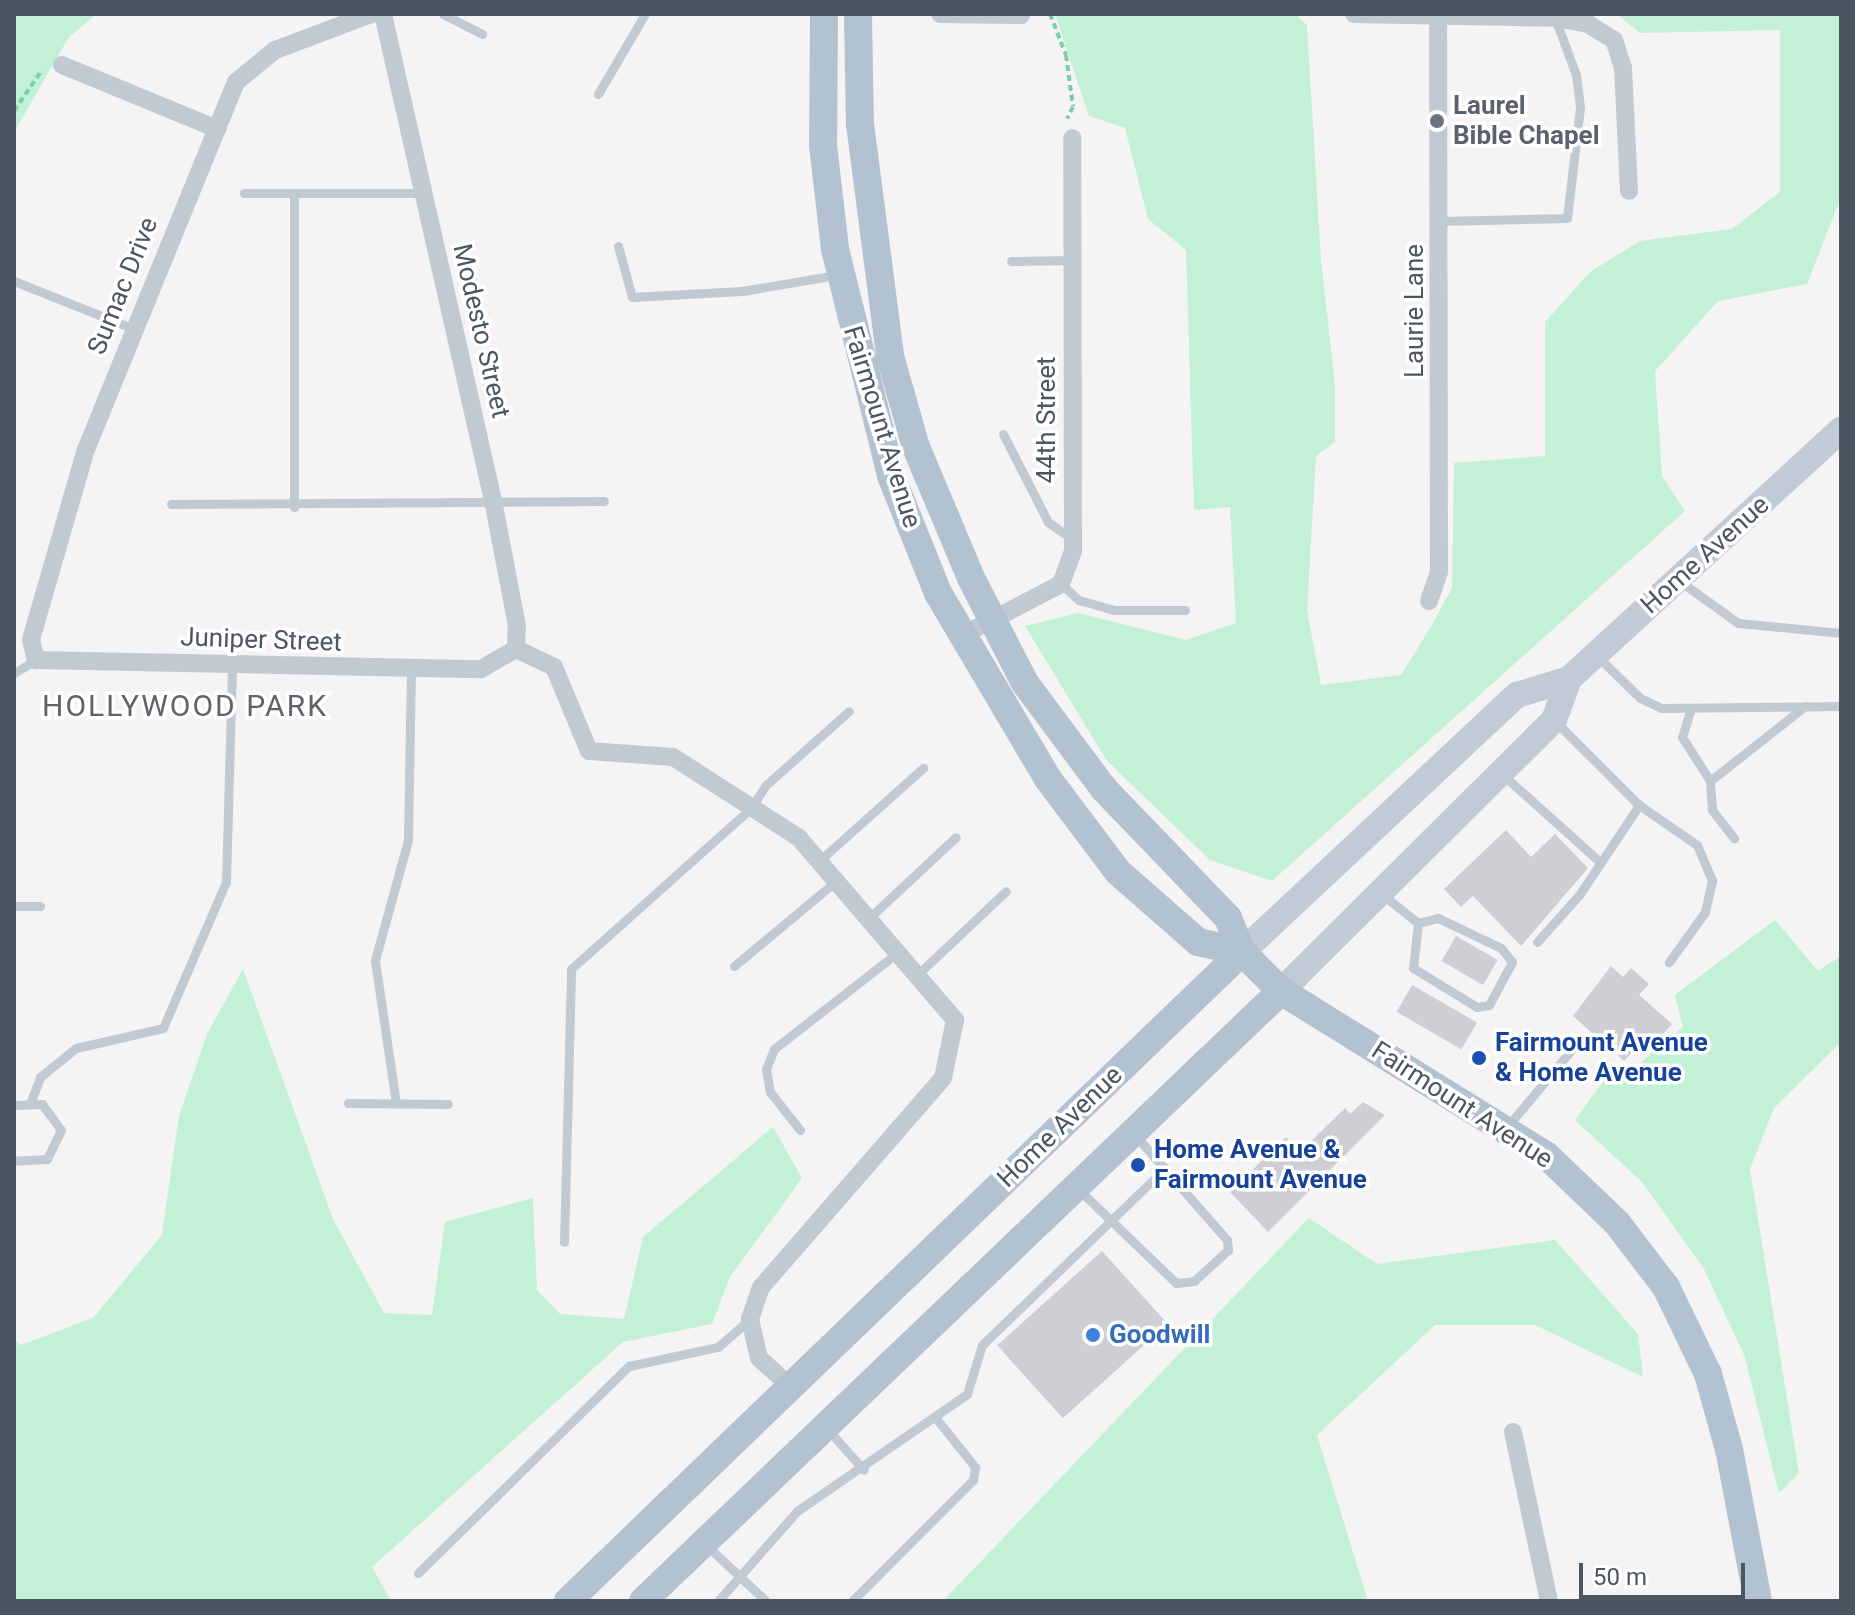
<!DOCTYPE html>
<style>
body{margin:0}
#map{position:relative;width:1855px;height:1615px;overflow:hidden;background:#f5f3f3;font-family:Roboto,sans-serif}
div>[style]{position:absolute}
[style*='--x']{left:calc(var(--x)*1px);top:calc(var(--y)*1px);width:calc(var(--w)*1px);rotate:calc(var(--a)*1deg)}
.green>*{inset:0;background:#c3f1d5}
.building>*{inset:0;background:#cdcfd5;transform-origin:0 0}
.path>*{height:4px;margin-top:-2px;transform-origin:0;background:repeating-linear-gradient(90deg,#7ad0a6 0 6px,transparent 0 10px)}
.service>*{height:9px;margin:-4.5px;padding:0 4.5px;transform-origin:4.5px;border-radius:4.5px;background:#c1cad2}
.minor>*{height:18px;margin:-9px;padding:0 9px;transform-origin:9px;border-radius:9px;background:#c1cad2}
.secondary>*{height:26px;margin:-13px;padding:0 13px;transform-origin:13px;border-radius:13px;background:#c1cbd6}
.primary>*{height:28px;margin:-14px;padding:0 14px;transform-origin:14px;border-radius:14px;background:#b3c2d1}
.dots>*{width:22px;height:22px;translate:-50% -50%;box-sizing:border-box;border:4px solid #fff;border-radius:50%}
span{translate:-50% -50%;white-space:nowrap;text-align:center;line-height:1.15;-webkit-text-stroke:7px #fff;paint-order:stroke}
.worship-label{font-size:26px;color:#5b616d;font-weight:700}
.left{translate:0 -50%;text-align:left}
.street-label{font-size:26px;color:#4a5661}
.transit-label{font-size:26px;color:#164399;font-weight:700}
.shop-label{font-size:26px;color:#366cbe;font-weight:700}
.quarter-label{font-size:30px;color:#5f6368;letter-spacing:2px}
.frame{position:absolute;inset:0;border:16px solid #4a5661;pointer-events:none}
.scale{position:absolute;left:1579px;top:1563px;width:166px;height:36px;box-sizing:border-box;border:4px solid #4a5661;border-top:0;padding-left:10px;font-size:24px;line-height:28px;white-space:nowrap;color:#4a5661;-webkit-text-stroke:6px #fff;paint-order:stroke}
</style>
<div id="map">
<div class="green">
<i style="clip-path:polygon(14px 14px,97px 14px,69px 37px,14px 132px)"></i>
<i style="clip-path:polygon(1055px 14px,1295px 14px,1307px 25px,1321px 260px,1335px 384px,1335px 442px,1316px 456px,1307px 610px,1321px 685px,1401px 675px,1432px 625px,1452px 588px,1454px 463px,1545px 456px,1545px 322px,1590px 272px,1640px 241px,1732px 229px,1780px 192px,1780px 30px,1640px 33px,1617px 14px,1841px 14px,1841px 197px,1807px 284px,1718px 301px,1655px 371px,1662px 476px,1685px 511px,1272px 881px,1210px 860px,1107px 761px,1025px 626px,1078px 613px,1186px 640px,1236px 623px,1230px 507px,1194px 510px,1186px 250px,1148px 219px,1125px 128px,1089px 116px)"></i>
<i style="clip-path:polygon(1775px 920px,1818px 971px,1841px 956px,1841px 1042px,1774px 1108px,1750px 1169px,1799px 1473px,1779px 1493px,1745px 1357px,1704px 1269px,1642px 1182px,1575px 1120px,1610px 1072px,1622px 1078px,1683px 1027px,1675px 995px)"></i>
<i style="clip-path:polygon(243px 969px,333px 1219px,384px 1313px,432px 1315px,445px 1222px,533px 1198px,537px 1290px,560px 1314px,624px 1319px,643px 1237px,773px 1127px,802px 1178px,730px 1277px,712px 1324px,623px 1342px,372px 1567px,391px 1601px,14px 1601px,14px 1340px,21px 1345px,93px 1318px,162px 1235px,179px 1116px,207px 1034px)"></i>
<i style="clip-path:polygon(1309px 1218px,1377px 1264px,1555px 1240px,1638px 1334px,1643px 1377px,1535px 1325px,1435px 1325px,1317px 1435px,1368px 1601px,943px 1601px)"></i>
</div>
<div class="building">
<i style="clip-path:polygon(1506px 830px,1531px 857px,1555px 834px,1588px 868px,1521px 946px,1473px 896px,1461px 907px,1444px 889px)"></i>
<i style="left:1456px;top:936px;width:48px;height:29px;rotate:30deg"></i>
<i style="clip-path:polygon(1611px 966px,1623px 977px,1631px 968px,1649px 984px,1639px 995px,1672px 1024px,1645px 1055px,1637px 1047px,1624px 1061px,1573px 1016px)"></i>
<i style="left:1412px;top:985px;width:75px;height:31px;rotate:30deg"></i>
<i style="clip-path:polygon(1363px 1102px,1385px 1115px,1268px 1232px,1230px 1192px,1286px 1137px,1300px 1152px,1345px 1108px,1350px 1114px)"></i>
<i style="left:1102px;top:1251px;width:98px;height:141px;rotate:48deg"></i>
</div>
<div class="path">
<i style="--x:1050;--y:14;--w:44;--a:68.7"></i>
<i style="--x:1066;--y:55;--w:52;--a:82.3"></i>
<i style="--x:1073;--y:107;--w:13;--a:117"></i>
<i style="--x:14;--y:111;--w:50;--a:-55.7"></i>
</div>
<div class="service">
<i style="--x:443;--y:14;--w:44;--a:27.1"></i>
<i style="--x:598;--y:94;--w:93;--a:-59.6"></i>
<i style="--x:244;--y:193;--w:179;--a:0"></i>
<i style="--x:1441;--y:221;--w:126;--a:-1.4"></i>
<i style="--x:1567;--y:218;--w:112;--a:-83.3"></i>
<i style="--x:1580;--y:107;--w:32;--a:-97"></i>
<i style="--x:1576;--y:75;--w:61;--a:-110.2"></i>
<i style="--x:618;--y:246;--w:53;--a:74.6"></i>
<i style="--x:632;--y:297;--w:110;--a:-3.1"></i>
<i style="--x:742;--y:291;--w:96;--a:-9.6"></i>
<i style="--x:1011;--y:261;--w:62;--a:-0.9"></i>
<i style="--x:14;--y:281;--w:129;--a:21.8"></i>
<i style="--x:1003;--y:434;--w:99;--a:62.9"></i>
<i style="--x:1048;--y:522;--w:29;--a:35"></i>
<i style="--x:171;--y:504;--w:433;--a:-0.4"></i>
<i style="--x:294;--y:507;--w:313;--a:-90"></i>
<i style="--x:1681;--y:582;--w:70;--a:35.7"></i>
<i style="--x:1738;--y:623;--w:103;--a:5.5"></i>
<i style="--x:1061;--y:584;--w:24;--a:42"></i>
<i style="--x:1079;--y:600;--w:35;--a:16"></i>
<i style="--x:1113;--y:610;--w:72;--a:0"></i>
<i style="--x:1596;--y:655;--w:62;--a:44.3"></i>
<i style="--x:1640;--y:698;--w:23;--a:25"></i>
<i style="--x:1661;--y:708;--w:180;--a:-0.6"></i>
<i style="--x:14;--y:673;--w:26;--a:-31"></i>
<i style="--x:1691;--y:708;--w:30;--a:107"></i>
<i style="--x:1682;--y:737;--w:52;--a:57.5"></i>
<i style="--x:1710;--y:781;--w:29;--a:86"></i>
<i style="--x:1712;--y:810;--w:36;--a:52"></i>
<i style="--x:1556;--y:722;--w:117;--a:45"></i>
<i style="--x:1639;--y:805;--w:70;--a:34.6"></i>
<i style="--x:1697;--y:845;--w:39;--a:67"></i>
<i style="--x:1712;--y:881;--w:32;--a:103"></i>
<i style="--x:1705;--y:912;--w:62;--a:125.8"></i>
<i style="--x:1503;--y:775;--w:129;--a:41.9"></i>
<i style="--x:1710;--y:781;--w:121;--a:-38.3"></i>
<i style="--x:819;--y:861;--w:140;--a:-41.8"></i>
<i style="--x:1383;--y:895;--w:45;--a:38.7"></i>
<i style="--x:1418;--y:923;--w:45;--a:96.3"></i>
<i style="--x:1413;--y:968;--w:75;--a:31.4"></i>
<i style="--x:1477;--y:1007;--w:12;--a:-9"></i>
<i style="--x:1489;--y:1005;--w:49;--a:-61.9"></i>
<i style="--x:1512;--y:962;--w:18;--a:-128"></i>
<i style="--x:1501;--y:948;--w:70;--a:-154.5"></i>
<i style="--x:1438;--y:918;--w:21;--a:166"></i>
<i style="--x:14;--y:906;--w:26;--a:0"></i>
<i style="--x:868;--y:919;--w:120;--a:-43"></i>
<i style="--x:1537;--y:942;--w:63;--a:-48.2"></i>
<i style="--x:1579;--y:895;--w:108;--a:-56.3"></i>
<i style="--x:734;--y:966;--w:133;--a:-39.8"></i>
<i style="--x:917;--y:975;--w:122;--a:-43.3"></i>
<i style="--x:31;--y:1101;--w:26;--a:-69"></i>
<i style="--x:40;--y:1077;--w:46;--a:-38.9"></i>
<i style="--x:76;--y:1048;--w:89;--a:-12.9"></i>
<i style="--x:163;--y:1028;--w:159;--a:-66.7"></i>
<i style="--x:226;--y:882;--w:218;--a:-88.4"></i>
<i style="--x:348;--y:1103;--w:100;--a:0.6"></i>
<i style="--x:396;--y:1103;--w:145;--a:-98.4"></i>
<i style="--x:375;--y:960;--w:124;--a:-74.6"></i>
<i style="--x:408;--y:840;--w:170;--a:-89"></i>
<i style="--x:14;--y:1105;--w:28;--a:-2"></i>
<i style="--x:42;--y:1104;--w:32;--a:54"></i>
<i style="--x:61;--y:1130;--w:32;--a:116"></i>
<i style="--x:47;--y:1159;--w:33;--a:177"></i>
<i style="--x:1507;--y:1127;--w:117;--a:-50.2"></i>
<i style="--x:800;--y:1130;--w:48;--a:-128.3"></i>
<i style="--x:770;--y:1092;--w:23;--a:-100"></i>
<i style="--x:766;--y:1069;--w:22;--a:-68"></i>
<i style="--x:774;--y:1049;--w:156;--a:-38"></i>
<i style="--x:1077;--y:1188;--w:137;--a:43.8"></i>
<i style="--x:1176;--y:1283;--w:18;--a:-6"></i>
<i style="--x:1194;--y:1281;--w:46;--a:-42.4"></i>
<i style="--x:1228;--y:1250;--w:10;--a:-96"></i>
<i style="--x:1227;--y:1240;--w:138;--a:-131.2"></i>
<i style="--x:564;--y:1242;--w:273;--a:-88.5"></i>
<i style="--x:571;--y:969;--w:241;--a:-41.8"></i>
<i style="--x:751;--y:808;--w:27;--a:-57"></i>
<i style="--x:766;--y:785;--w:111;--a:-41.7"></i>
<i style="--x:829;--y:1431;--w:52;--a:48.1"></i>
<i style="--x:706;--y:1545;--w:82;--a:43"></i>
<i style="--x:418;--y:1573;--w:296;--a:-44.5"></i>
<i style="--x:629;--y:1366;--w:91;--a:-12.1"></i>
<i style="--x:718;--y:1347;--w:43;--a:-41.2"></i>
<i style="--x:718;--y:1601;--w:120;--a:-48.7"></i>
<i style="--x:797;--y:1511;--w:206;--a:-34.5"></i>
<i style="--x:967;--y:1394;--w:51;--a:-73"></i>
<i style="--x:982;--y:1345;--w:255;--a:-44"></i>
<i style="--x:852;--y:1601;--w:171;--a:-45"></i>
<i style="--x:973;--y:1480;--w:13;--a:-81"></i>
<i style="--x:975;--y:1467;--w:64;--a:-128.7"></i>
</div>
<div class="minor">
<i style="--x:371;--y:14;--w:103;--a:159.4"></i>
<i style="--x:275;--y:50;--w:50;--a:140.6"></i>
<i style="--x:236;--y:82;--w:396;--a:112.2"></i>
<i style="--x:86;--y:449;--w:199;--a:106.1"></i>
<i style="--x:31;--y:640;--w:21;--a:76"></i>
<i style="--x:36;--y:660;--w:445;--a:1.2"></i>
<i style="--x:481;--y:669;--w:40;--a:-29.7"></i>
<i style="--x:516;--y:649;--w:23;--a:-88"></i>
<i style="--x:517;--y:626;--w:123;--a:-100.8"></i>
<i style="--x:494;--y:505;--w:503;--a:-102.74"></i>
<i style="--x:940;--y:14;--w:81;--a:0.7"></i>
<i style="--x:1354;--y:14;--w:201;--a:1.1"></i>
<i style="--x:1555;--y:18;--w:34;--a:10"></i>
<i style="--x:1588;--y:24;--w:31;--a:32"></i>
<i style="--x:1614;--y:40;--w:29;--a:72"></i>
<i style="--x:1623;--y:68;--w:123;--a:87.2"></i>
<i style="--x:62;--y:65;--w:168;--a:22.4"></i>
<i style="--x:1429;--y:601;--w:31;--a:-71"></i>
<i style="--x:1439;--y:572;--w:552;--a:-90.1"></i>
<i style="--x:959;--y:637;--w:115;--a:-27.5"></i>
<i style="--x:1061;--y:584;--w:35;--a:-70"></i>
<i style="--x:1073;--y:551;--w:413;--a:-90.1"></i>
<i style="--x:516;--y:649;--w:42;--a:25.3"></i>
<i style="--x:554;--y:667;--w:91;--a:67.4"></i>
<i style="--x:589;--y:751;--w:84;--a:4.1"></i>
<i style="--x:673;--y:757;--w:150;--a:32.7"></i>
<i style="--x:799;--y:838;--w:240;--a:49.4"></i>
<i style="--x:955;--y:1020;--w:59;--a:101.7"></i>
<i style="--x:943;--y:1078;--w:277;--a:131"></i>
<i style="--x:761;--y:1287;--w:34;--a:109"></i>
<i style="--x:750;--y:1319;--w:40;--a:77"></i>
<i style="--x:759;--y:1358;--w:42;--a:42.1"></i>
<i style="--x:1513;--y:1432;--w:173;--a:78"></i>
</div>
<div class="secondary">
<i style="--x:1242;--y:952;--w:376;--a:-43.1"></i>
<i style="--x:1517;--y:695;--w:54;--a:-17.1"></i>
<i style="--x:1569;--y:679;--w:369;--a:-42.5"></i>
<i style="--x:1281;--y:991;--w:385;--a:-44.8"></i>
<i style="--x:1554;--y:720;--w:44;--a:-69.9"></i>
</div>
<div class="primary">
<i style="--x:824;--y:14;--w:131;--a:90.4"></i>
<i style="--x:823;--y:145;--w:105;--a:83.4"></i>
<i style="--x:835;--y:249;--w:234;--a:76.1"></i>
<i style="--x:891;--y:476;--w:126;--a:68.1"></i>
<i style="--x:938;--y:593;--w:216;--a:59.4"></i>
<i style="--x:1048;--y:779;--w:116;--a:53"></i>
<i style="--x:1118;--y:872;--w:106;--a:41.2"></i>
<i style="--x:1198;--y:942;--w:45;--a:12.8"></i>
<i style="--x:858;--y:14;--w:110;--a:89"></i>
<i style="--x:860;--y:124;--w:234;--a:82.6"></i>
<i style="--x:890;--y:356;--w:95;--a:74.1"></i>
<i style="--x:916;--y:447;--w:142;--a:67.2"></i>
<i style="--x:971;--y:578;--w:118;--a:62.8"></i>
<i style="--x:1025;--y:683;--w:132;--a:53.3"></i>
<i style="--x:1104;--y:789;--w:179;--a:46.1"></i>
<i style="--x:1228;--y:918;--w:37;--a:68"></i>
<i style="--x:1242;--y:952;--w:55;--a:45"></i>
<i style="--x:1281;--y:991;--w:313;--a:31.8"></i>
<i style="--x:1547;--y:1156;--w:97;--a:43.7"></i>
<i style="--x:1617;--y:1223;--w:81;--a:52.6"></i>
<i style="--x:1666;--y:1287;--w:97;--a:64.2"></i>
<i style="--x:1708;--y:1374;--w:78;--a:74.4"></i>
<i style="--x:1729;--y:1449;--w:155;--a:79.2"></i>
<i style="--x:568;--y:1601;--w:936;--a:-43.92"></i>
<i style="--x:643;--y:1601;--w:883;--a:-43.71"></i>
</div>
<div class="dots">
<i style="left:1437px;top:121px;background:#6b7280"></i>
<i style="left:1479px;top:1058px;background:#1a4fb4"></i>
<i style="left:1138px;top:1165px;background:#1a4fb4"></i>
<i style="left:1093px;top:1335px;background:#3f7fe0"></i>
</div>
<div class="worship-label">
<span class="left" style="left:1453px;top:121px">Laurel<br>Bible Chapel</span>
</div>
<div class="street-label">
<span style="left:123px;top:286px;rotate:-68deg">Sumac Drive</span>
<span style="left:1415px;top:311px;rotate:-90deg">Laurie Lane</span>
<span style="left:481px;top:331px;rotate:77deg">Modesto Street</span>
<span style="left:1047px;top:420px;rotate:-90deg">44th Street</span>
<span style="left:882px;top:427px;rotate:73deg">Fairmount Avenue</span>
<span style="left:1705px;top:555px;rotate:-42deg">Home Avenue</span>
<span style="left:261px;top:640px;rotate:2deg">Juniper Street</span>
<span style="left:1462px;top:1105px;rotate:33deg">Fairmount Avenue</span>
<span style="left:1060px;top:1127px;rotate:-44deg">Home Avenue</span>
</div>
<div class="transit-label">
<span class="left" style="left:1495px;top:1058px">Fairmount Avenue<br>&amp; Home Avenue</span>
<span class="left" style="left:1154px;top:1165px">Home Avenue &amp;<br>Fairmount Avenue</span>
</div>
<div class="shop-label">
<span class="left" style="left:1109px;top:1335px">Goodwill</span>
</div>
<div class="quarter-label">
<span style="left:185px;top:706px">HOLLYWOOD PARK</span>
</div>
<div class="frame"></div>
<div class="scale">50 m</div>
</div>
